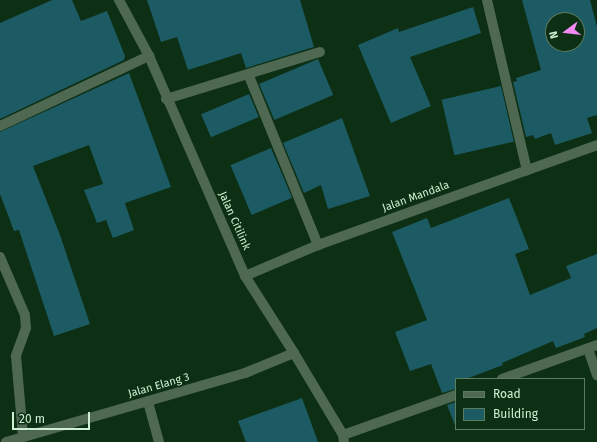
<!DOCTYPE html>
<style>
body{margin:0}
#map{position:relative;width:597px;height:442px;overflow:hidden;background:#0d2f14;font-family:"Fira Sans",sans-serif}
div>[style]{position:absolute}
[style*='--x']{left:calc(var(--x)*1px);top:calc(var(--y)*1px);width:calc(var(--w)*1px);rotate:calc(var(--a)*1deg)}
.building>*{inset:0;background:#1c5b63;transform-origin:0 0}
.minor>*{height:10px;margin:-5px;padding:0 5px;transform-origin:5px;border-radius:5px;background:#4e6851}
span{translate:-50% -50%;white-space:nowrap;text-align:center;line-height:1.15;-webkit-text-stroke:3.5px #0d2f14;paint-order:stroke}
.street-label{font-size:11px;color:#ceefd1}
.legend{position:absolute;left:455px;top:378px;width:130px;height:52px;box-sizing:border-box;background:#0d2f14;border:1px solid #5a7c60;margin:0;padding:5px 7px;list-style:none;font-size:12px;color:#ceefd1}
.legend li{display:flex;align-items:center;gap:8px;height:20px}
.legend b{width:20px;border:1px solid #5a7c60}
.north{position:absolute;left:545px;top:12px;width:40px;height:40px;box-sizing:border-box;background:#0d2f14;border:1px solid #5a7c60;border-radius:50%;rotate:255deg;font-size:11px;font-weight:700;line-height:16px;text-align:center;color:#ceefd1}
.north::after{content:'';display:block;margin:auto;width:14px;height:18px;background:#f38af1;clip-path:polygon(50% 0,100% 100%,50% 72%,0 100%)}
.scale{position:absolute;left:12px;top:412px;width:78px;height:18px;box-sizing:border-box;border:2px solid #ceefd1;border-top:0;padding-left:5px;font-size:12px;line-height:14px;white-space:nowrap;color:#ceefd1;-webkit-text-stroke:3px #0d2f14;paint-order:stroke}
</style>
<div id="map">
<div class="building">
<i style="clip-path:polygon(52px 0,72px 0,81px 21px,107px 11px,125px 56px,124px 60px,0 119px,0 23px)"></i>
<i style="clip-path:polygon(147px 0,300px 0,314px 47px,246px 68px,241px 53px,188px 70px,177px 37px,161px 42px)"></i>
<i style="clip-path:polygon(evenodd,522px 0,590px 0,597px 27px,597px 115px,587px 118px,592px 133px,555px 145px,551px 133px,535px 139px,533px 135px,526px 137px,513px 82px,517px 81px,516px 78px,541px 70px,522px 0,553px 20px,577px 20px,577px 44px,553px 44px,553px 20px)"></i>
<i style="clip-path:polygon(473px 7px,481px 33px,410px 57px,431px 106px,391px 123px,358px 45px,398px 28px,399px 32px)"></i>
<i style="left:318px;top:59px;width:39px;height:64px;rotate:67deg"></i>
<i style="clip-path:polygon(129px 73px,171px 187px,125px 203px,134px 230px,113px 238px,106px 220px,97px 223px,84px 190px,103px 184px,89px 145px,33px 166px,60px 235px,90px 324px,54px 336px,19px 230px,14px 231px,0 194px,0 132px)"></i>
<i style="left:501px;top:86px;width:57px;height:61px;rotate:77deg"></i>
<i style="left:249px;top:94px;width:25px;height:52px;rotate:67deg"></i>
<i style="clip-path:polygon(342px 118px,370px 196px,328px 209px,321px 185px,304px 193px,283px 143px)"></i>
<i style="left:271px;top:148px;width:54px;height:44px;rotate:67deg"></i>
<i style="clip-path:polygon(509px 198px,529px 249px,515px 254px,530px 295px,571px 278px,566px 266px,597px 254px,597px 328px,584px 334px,585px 337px,556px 348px,553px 341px,502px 363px,503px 365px,466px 379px,456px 379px,456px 389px,442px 393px,431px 364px,410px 371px,395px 332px,427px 320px,392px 232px,427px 218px,431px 228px)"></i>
<i style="clip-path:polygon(302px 398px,318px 442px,246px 442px,238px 421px)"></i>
<i style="clip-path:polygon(456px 402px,456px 425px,455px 425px,447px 405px)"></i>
</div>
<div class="minor">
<i style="--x:119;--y:0;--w:64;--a:61.8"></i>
<i style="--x:149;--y:56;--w:240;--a:66.4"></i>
<i style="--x:245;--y:276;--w:91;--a:57.5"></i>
<i style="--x:294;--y:353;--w:96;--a:59.1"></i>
<i style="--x:343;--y:435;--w:7;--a:82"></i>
<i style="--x:487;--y:0;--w:175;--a:76.8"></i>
<i style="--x:249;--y:76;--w:183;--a:67.8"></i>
<i style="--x:166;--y:99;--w:161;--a:-17"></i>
<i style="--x:0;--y:126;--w:165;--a:-25.2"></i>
<i style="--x:0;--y:257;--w:63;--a:66.7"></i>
<i style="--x:25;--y:315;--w:13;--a:86"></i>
<i style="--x:26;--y:328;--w:30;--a:110"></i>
<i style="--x:16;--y:356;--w:80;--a:85"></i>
<i style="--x:245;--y:276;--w:79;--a:-23"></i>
<i style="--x:318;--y:245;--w:296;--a:-19.7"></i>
<i style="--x:588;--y:349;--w:28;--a:71"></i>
<i style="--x:502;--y:379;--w:101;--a:-19.7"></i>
<i style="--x:148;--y:402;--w:41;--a:74.6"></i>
<i style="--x:343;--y:435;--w:120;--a:-19.5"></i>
<i style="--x:6;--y:442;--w:249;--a:-16.1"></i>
<i style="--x:245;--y:373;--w:53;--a:-22.2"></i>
</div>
<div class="street-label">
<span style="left:416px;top:197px;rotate:-20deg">Jalan Mandala</span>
<span style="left:234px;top:221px;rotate:66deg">Jalan Citilink</span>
<span style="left:159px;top:386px;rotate:-16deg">Jalan Elang 3</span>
</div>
<ul class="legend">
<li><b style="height:5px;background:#4e6851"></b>Road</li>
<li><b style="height:11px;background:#1c5b63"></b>Building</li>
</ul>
<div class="north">N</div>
<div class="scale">20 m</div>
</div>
